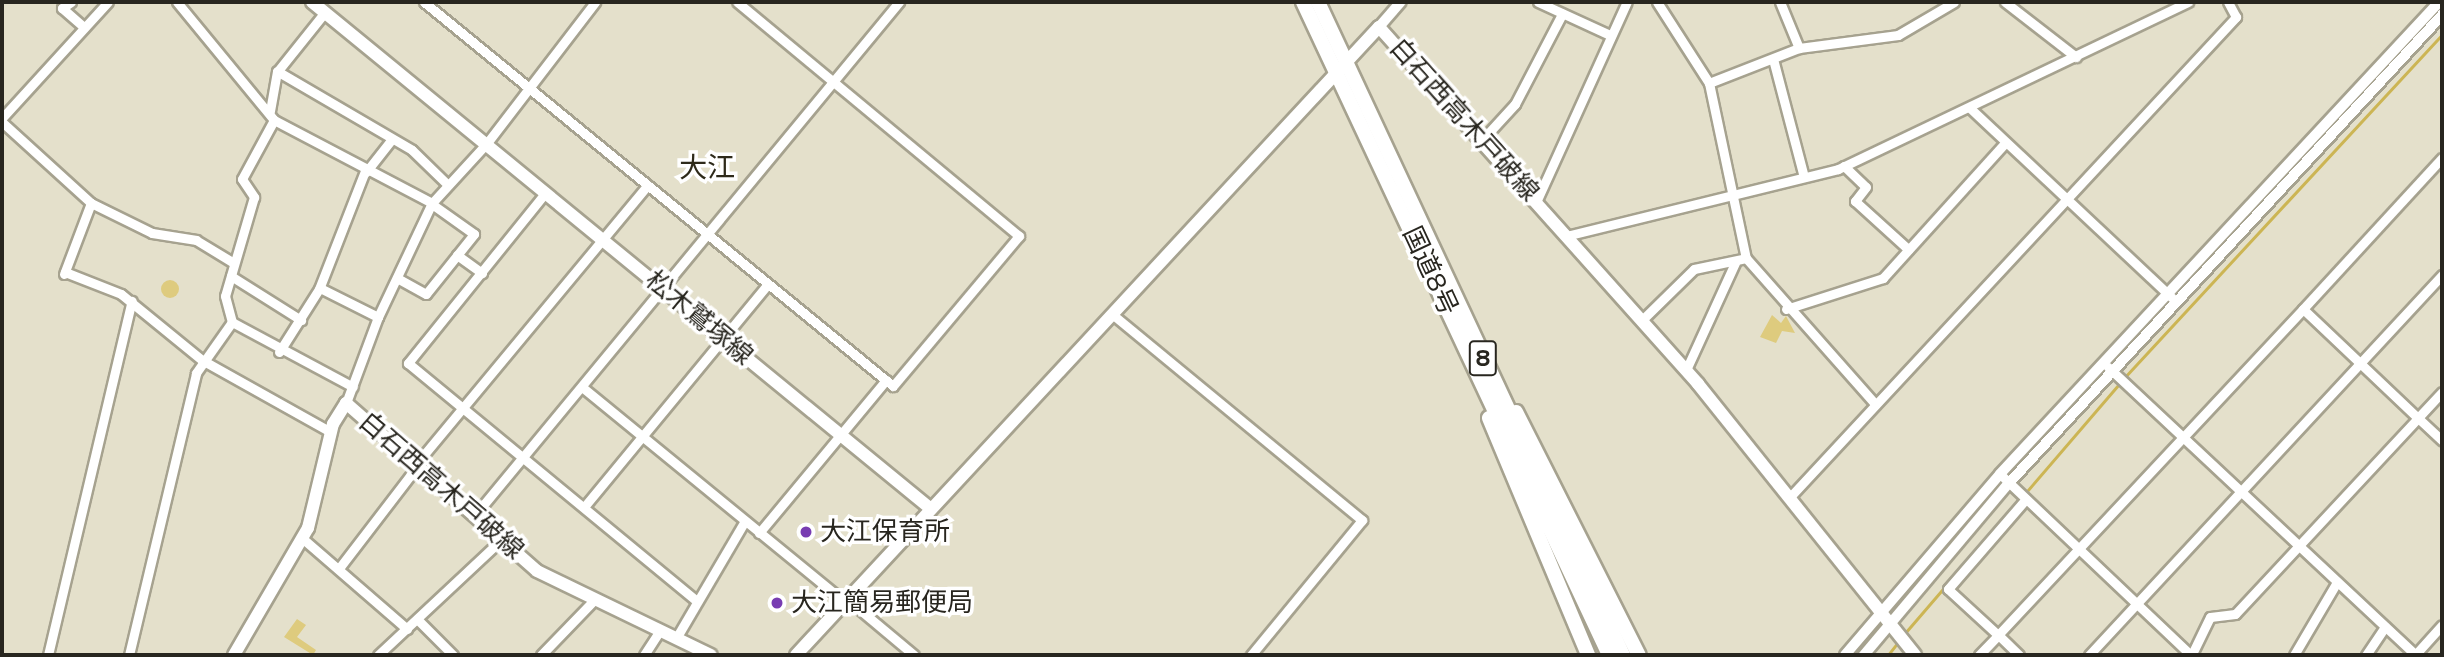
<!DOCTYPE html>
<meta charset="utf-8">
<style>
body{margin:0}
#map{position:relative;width:2444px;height:657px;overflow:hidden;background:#e4e0cb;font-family:"Space Grotesk","Noto Sans JP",sans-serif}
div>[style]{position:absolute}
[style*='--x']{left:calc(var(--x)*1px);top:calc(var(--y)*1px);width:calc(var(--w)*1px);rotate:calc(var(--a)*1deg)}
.green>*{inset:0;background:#decb7e}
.round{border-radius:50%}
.stream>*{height:2.5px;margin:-1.25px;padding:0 1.25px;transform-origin:1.25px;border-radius:1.25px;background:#ccb554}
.roads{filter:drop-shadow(2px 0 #a6a28f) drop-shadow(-2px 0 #a6a28f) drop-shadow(0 2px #a6a28f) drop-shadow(0 -2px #a6a28f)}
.minor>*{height:9px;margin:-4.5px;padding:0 4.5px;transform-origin:4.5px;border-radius:4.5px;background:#fff}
.tertiary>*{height:10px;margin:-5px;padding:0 5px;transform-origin:5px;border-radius:5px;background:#fff}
.secondary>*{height:12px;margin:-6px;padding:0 6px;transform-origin:6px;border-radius:6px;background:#fff}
.trunk>*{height:14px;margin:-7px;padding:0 7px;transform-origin:7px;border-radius:7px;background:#fff}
.dots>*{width:19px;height:19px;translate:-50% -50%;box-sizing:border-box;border:4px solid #fff;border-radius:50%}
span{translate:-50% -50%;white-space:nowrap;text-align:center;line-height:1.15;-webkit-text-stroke:7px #fff;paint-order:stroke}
.shield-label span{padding:2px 5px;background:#fff;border:2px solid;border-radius:5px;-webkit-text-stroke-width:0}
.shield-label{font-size:24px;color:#28261f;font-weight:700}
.street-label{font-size:26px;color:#28261f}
.poi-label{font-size:26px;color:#28261f}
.left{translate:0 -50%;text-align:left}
.neighbourhood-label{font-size:28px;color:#2e2a1a}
.frame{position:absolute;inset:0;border:4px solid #28261f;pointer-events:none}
</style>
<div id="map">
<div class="green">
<i class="round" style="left:161px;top:280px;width:18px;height:18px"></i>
<i style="clip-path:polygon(1772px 315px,1781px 323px,1786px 316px,1795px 333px,1782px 331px,1776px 343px,1760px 337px)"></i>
<i style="clip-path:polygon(297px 619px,306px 625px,297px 637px,316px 650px,313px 655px,284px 637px)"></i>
</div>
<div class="stream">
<i style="--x:2124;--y:378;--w:468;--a:-47.2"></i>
<i style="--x:1905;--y:633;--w:330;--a:-49.3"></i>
<i style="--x:1888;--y:655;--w:18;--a:-52"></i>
</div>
<div class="roads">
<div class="minor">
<i style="--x:71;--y:2;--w:11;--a:146"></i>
<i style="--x:62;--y:8;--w:29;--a:41"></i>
<i style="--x:177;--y:2;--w:153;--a:50.6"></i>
<i style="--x:274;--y:120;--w:67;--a:118.5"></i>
<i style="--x:242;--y:179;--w:22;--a:56"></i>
<i style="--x:254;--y:197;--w:103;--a:106.3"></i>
<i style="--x:225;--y:296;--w:27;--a:75"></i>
<i style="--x:232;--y:322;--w:137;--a:28.2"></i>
<i style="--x:424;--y:2;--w:606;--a:39.31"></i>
<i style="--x:893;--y:386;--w:196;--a:-50"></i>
<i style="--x:1019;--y:236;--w:366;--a:-140.3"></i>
<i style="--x:1538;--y:2;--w:77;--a:24.6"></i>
<i style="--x:1657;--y:2;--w:96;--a:57.3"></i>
<i style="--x:1709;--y:83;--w:179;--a:78.1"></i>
<i style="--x:1746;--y:258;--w:195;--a:48.5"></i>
<i style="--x:1780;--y:2;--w:50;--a:67.6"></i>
<i style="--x:2005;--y:2;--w:90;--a:37.8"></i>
<i style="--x:1773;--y:59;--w:122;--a:75.3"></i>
<i style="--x:277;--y:71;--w:156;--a:30.3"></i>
<i style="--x:412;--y:150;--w:50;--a:44.2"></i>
<i style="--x:1709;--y:83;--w:97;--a:-21.3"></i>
<i style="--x:1799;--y:48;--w:100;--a:-7.5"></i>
<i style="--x:1898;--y:35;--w:65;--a:-30.5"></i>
<i style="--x:1970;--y:108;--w:277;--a:43.2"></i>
<i style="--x:270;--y:111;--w:40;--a:-80"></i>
<i style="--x:277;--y:72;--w:77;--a:-51.3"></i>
<i style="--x:2;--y:118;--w:157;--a:-47.6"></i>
<i style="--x:274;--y:120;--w:178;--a:27.7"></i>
<i style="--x:2;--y:122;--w:120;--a:42.3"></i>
<i style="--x:91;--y:203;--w:68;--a:26.2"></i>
<i style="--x:152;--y:233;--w:45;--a:9"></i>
<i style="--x:196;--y:240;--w:44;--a:31.2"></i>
<i style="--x:1482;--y:140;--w:49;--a:-47.5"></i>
<i style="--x:1515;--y:104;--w:102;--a:-62.4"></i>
<i style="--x:1844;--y:166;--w:30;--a:44"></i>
<i style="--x:1866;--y:187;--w:18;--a:128"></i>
<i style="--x:1855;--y:201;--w:72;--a:42.2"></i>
<i style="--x:366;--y:172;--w:42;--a:-51.8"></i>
<i style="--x:546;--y:192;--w:220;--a:128.9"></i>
<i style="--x:408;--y:363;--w:373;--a:39.5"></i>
<i style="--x:1537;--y:200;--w:217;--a:-65.6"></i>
<i style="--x:1570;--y:235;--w:276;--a:-13.8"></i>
<i style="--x:1838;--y:169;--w:388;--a:-25.5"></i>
<i style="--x:457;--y:255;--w:31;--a:36"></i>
<i style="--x:65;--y:272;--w:60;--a:21.4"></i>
<i style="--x:121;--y:294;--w:104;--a:39.2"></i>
<i style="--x:202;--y:360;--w:148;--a:29.2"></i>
<i style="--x:64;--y:274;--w:76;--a:-69.2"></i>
<i style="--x:231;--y:276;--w:83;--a:32.2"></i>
<i style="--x:397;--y:278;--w:33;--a:29"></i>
<i style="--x:426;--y:294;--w:77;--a:-51.3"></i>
<i style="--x:474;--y:234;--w:52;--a:-144.5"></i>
<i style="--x:320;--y:288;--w:65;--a:26.6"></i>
<i style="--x:1786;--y:309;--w:102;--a:-17.7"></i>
<i style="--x:1883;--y:278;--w:182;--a:-47.9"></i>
<i style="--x:2303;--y:309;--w:205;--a:-47.4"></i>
<i style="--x:1112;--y:314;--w:324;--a:39.5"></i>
<i style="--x:1362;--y:520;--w:175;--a:129.4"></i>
<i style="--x:1643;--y:319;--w:71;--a:-44.4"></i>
<i style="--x:1694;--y:269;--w:53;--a:-11.9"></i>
<i style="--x:279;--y:352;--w:75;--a:-57.6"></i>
<i style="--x:319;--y:289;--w:127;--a:-68.7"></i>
<i style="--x:2108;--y:367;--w:422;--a:43.1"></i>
<i style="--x:1686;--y:370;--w:118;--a:-65.4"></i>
<i style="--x:582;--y:387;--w:340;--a:39.3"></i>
<i style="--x:2442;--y:392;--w:35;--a:133"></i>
<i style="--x:2418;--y:418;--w:33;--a:43"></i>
<i style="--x:346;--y:403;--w:92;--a:-69.6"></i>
<i style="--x:378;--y:317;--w:126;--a:-64.7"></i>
<i style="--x:432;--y:203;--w:81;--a:-47.5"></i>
<i style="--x:487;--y:143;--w:178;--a:-52.5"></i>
<i style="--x:417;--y:463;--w:361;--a:-50.3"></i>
<i style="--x:2000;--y:474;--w:263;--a:43.5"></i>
<i style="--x:1789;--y:498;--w:657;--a:-47.1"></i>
<i style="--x:2236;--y:17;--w:17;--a:-118"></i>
<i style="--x:584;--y:507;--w:288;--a:-50.5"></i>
<i style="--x:475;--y:515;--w:666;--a:-50.43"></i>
<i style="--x:759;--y:533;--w:199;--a:-50.3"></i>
<i style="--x:302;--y:538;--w:139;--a:40.9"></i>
<i style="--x:340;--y:567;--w:130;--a:-52.5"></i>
<i style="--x:847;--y:599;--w:87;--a:39.9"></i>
<i style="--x:417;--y:619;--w:51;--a:45"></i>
<i style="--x:678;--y:635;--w:132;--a:-59.6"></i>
<i style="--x:48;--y:655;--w:364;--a:-76.7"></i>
<i style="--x:129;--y:655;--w:290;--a:-76.6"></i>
<i style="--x:196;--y:373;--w:62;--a:-54.8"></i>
<i style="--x:378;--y:655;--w:168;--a:-43.1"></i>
<i style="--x:541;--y:655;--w:78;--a:-46"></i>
<i style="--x:644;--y:655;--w:30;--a:-57"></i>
<i style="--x:1979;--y:655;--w:28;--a:-46"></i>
<i style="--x:1998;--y:635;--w:68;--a:-137.4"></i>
<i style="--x:1948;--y:589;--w:119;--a:-49.1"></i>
<i style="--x:2019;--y:655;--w:29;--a:-136"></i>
<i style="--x:1998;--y:635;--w:446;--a:-46.9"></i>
<i style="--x:2303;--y:309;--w:158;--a:43.5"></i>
<i style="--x:2418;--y:418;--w:268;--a:133"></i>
<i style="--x:2235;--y:614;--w:25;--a:173"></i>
<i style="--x:2210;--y:617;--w:41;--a:115.9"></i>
<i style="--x:2089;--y:655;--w:519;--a:-47.11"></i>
<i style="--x:2294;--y:655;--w:85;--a:-59.5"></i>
<i style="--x:2366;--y:655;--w:34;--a:-56"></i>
<i style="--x:2415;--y:655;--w:40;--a:-48"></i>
</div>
<div class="tertiary">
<i style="--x:1379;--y:27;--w:33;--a:-49"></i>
<i style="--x:1845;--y:655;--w:238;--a:-49.4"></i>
<i style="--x:2000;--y:474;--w:645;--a:-47.07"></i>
<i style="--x:1864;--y:655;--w:225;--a:-49.9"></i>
<i style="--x:2009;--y:483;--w:638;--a:-47.22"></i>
</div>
<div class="secondary">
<i style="--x:312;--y:2;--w:800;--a:39.32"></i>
<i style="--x:234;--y:655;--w:147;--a:-59.8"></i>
<i style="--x:308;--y:528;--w:107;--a:-76.5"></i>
<i style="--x:333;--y:424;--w:25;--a:-58"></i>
<i style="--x:346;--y:403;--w:254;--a:41.3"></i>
<i style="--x:537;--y:571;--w:193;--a:25.8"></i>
<i style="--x:796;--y:655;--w:857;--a:-47.13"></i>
<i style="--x:1379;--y:27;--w:479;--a:48.2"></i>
<i style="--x:1698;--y:384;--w:347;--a:51.3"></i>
</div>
<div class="trunk">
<i style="--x:1303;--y:2;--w:721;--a:64.89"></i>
<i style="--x:1318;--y:2;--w:721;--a:64.96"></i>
<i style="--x:1516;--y:412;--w:272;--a:63.2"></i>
<i style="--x:1489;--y:418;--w:257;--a:67.3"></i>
</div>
</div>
<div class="dots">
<i style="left:806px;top:532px;background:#783cb2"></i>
<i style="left:777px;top:603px;background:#783cb2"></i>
</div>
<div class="shield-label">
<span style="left:1483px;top:358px">8</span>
</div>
<div class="street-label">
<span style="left:1464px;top:120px;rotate:48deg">白石西高木戸破線</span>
<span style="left:1430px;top:271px;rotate:65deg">国道8号</span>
<span style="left:699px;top:318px;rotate:40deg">松木鷲塚線</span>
<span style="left:441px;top:486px;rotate:41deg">白石西高木戸破線</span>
</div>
<div class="poi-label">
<span class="left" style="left:820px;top:532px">大江保育所</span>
<span class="left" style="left:791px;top:603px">大江簡易郵便局</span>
</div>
<div class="neighbourhood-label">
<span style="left:707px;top:167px">大江</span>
</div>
<div class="frame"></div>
</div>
